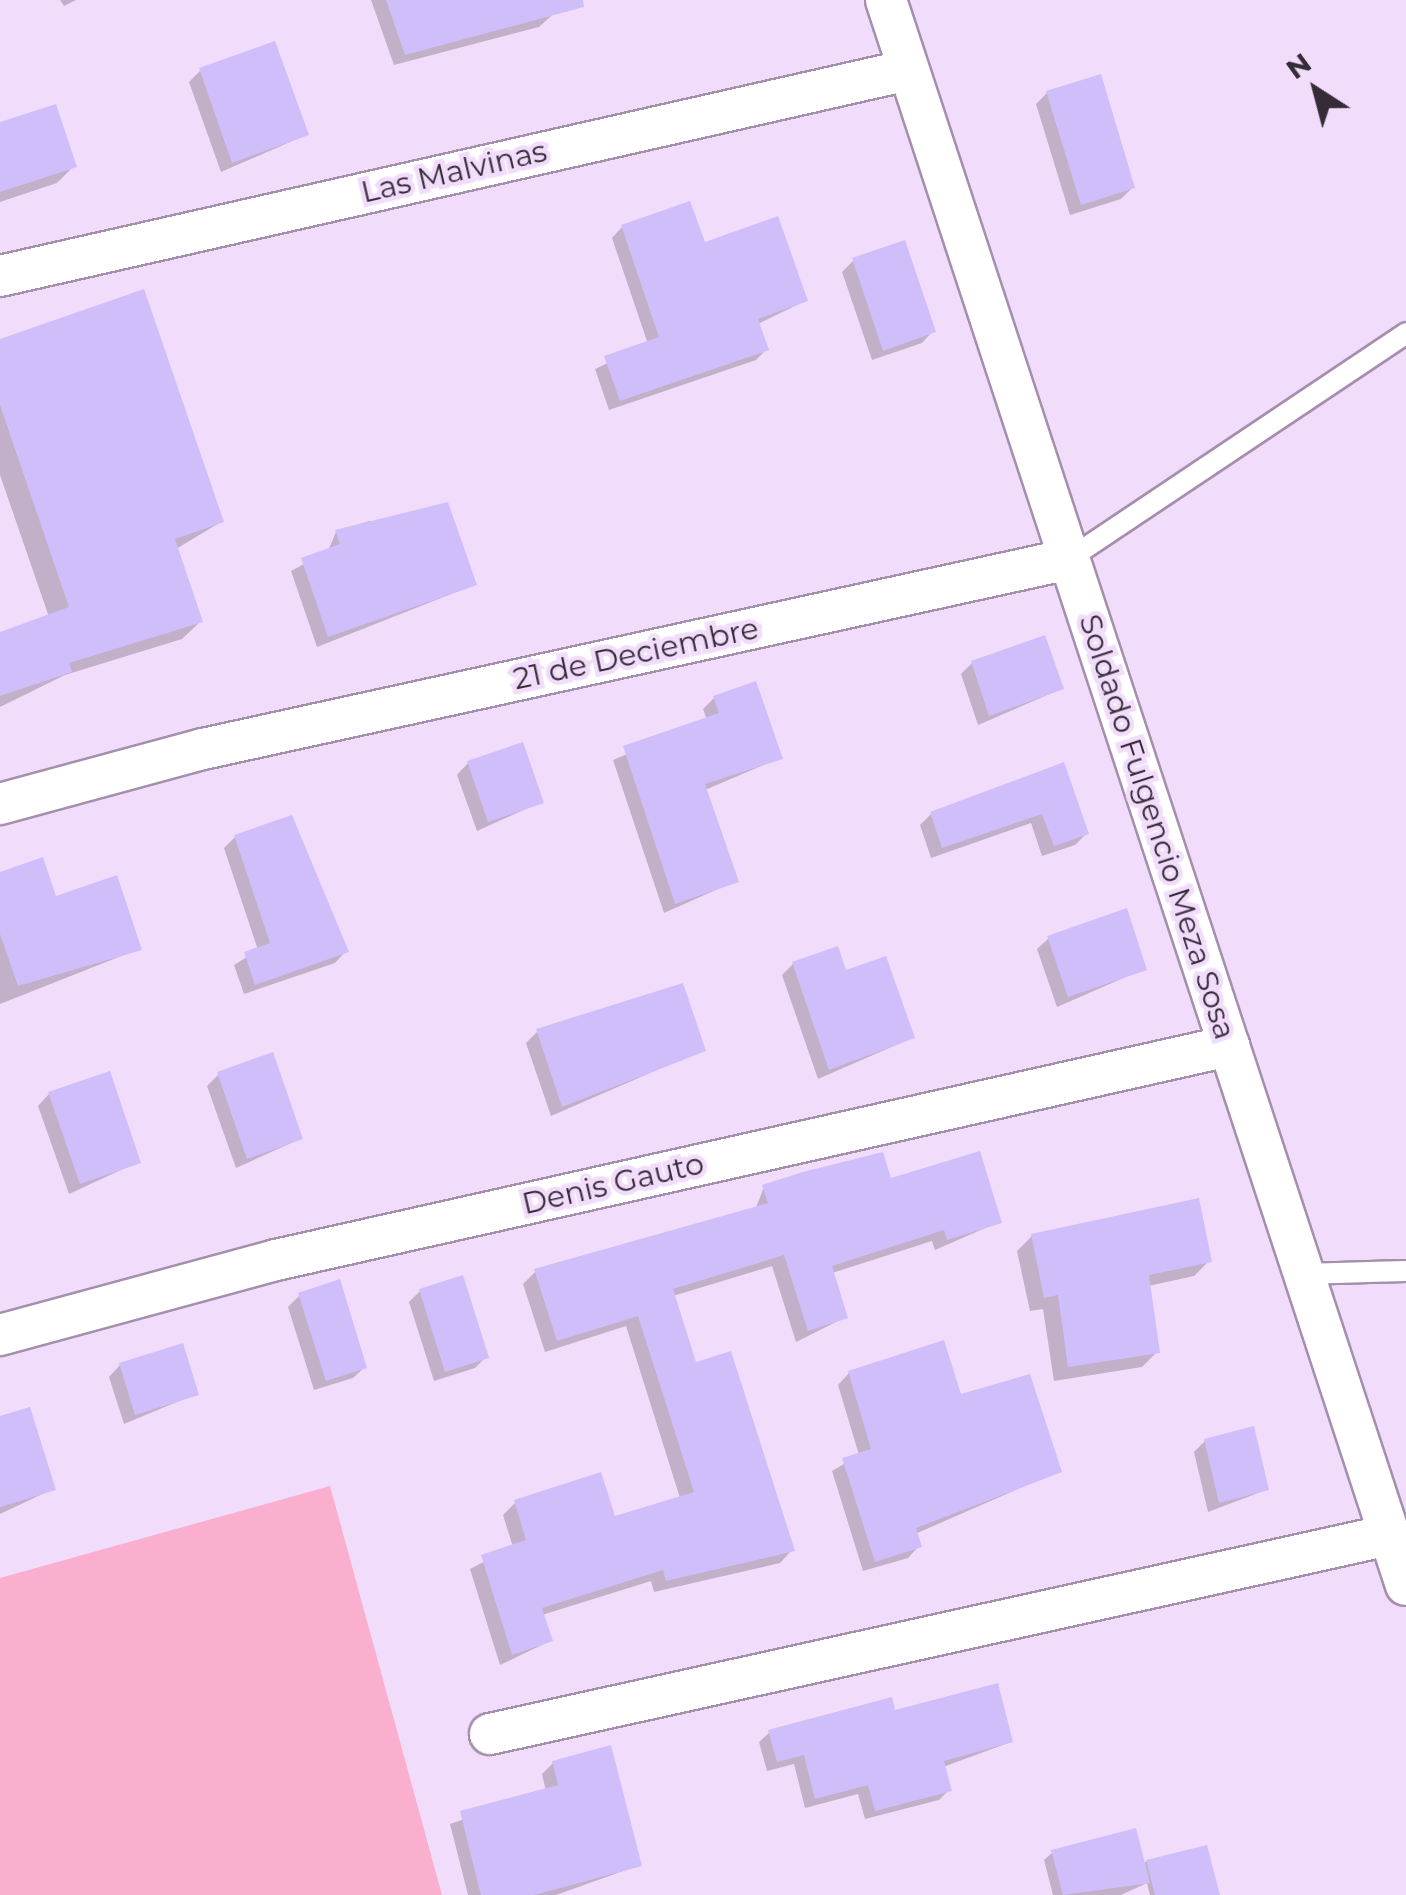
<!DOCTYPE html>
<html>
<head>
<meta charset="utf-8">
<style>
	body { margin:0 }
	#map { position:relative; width:1406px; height:1895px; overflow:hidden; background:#f2dcfb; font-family:Montserrat,sans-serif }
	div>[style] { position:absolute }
	.green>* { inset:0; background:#faafce }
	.shadow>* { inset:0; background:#0003 }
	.building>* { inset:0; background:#d0befa }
	.roads { filter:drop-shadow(2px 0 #a48fac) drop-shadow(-2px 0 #a48fac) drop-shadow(0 2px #a48fac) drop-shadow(0 -2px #a48fac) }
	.lane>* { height:20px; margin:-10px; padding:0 10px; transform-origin:10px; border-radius:10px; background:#fff }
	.street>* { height:40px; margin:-20px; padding:0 20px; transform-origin:20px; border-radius:20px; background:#fff }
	span { translate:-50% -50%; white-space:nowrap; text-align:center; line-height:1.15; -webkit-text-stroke:9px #f2dcfb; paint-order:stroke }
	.street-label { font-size:30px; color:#352c38 }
	.north { position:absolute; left:1266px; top:40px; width:100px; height:100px; -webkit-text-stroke:8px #f2dcfb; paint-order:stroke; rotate:324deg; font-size:28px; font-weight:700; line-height:40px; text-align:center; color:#352c38 }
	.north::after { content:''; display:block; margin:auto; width:35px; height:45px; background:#352c38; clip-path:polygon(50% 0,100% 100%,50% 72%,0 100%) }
</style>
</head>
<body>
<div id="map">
	<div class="green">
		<div style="clip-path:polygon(330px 1486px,442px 1895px,0 1895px,0 1578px)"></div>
	</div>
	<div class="shadow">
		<div style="clip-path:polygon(60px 0,76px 0,64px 6px)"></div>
		<div style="clip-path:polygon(371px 0,545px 0,551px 16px,539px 27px,394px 65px)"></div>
		<div style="clip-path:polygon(200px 71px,306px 135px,221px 172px,189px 82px)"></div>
		<div style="clip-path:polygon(1047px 93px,1133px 187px,1121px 199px,1070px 215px,1036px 104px)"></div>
		<div style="clip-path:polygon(0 125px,74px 166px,57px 183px,0 202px)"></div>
		<div style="clip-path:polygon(622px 227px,703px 245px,805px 301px,758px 324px,766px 350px,756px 360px,609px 410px,595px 369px,648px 344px,612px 238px)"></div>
		<div style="clip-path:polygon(853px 261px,933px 331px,922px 343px,872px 360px,842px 272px)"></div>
		<div style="clip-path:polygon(0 342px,221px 522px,176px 549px,201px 621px,182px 639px,65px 675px,0 707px,0 633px,49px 617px,0 475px)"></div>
		<div style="clip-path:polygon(369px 521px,474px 585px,317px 647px,291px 571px,328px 551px,336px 532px)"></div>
		<div style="clip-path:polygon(972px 663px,1061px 689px,978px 725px,961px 674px)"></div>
		<div style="clip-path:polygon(714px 698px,780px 758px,705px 790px,736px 881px,664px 913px,613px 760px,707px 720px,703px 709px)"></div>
		<div style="clip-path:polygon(468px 763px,541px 802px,477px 831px,457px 775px)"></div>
		<div style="clip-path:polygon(1063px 765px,1086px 834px,1075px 845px,1042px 856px,1031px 823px,931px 858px,920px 825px,931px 814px)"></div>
		<div style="clip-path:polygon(235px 837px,346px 951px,335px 963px,244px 994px,234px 965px,258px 950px,224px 848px)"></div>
		<div style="clip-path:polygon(0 874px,55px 899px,139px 949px,0 1004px)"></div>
		<div style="clip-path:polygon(1049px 938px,1144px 969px,1057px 1007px,1037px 949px)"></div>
		<div style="clip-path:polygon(793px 964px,912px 1038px,818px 1079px,782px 975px)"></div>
		<div style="clip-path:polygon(537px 1032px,703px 1050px,551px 1116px,526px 1043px)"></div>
		<div style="clip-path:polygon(219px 1074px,300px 1139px,236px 1168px,207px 1086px)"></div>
		<div style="clip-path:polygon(49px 1094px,138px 1162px,69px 1194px,38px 1106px)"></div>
		<div style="clip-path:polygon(890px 1181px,999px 1222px,935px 1250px,932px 1241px,832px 1273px,846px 1317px,796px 1342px,772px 1266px,673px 1296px,695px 1366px,792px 1550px,780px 1563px,654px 1592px,651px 1581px,542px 1615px,550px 1641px,500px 1665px,470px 1569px,513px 1547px,503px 1515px,515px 1503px,613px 1519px,680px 1498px,626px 1326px,545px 1352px,523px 1284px,536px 1271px,755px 1210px,764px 1187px)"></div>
		<div style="clip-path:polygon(1032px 1236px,1209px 1261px,1194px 1276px,1148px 1286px,1157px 1352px,1142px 1367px,1054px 1381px,1043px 1309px,1030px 1311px,1017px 1251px)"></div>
		<div style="clip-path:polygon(420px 1291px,486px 1357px,475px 1368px,434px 1381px,409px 1302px)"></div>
		<div style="clip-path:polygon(300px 1295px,365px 1367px,353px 1378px,314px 1390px,288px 1307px)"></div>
		<div style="clip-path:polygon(120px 1365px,196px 1394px,124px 1424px,109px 1377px)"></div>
		<div style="clip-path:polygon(849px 1373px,960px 1397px,1059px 1471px,915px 1534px,919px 1546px,908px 1558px,863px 1571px,832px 1471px,859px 1455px,838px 1385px)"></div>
		<div style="clip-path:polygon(0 1419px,53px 1489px,0 1514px)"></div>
		<div style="clip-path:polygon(1205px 1441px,1266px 1490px,1208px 1512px,1194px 1452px)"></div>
		<div style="clip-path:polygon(770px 1732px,1011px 1742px,943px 1767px,949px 1790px,939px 1800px,865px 1819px,858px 1794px,805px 1808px,794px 1764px,767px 1771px,759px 1742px)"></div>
		<div style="clip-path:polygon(553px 1763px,640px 1865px,556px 1895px,468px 1895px,450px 1824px,546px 1791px,542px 1774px)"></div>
		<div style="clip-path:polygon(1053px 1852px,1147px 1862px,1218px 1895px,1150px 1895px,1147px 1883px,1121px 1895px,1053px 1895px,1044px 1860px)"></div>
	</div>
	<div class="building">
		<div style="clip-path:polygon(386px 0,583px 0,584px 7px,405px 55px)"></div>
		<div style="clip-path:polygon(275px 41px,309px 135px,232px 163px,199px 68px)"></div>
		<div style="clip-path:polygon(1101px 74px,1135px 188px,1081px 205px,1046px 91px)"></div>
		<div style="clip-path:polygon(56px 104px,77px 167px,0 192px,0 122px)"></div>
		<div style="clip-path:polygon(690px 201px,705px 242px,778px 216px,808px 301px,758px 319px,769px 350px,620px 401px,604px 356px,659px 337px,621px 225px)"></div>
		<div style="clip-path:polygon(905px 240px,936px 332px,883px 351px,852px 258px)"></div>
		<div style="clip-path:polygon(144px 289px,224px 522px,175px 539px,203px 622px,69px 663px,72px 672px,0 696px,0 632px,69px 607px,0 405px,0 339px)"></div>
		<div style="clip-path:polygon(448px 502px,477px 585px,328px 637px,301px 558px,340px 544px,335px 530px)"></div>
		<div style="clip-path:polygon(1045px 635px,1064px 689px,989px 716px,971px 661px)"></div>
		<div style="clip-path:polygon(756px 681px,783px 759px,705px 784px,739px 882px,675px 904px,623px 746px,719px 713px,713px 696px)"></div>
		<div style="clip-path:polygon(523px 742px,544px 803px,488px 822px,467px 761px)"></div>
		<div style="clip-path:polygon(1064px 762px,1089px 834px,1054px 846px,1042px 814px,942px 848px,930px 812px)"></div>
		<div style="clip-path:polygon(292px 815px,349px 952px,255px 985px,244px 952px,270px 943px,234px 835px)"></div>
		<div style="clip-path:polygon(43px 857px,56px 896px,117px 875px,142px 950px,18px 986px,0 934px,0 872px)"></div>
		<div style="clip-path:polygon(1127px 908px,1147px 970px,1068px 997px,1047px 936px)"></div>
		<div style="clip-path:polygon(838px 946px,846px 970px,886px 956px,915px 1038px,829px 1070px,792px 962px)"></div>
		<div style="clip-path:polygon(683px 983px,706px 1051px,562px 1107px,536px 1029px)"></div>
		<div style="clip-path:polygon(273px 1052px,303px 1139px,247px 1159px,217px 1072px)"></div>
		<div style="clip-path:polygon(110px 1071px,141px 1163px,80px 1184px,48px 1092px)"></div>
		<div style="clip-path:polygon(980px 1151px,1002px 1223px,947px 1240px,944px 1230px,832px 1266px,848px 1318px,808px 1331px,784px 1255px,673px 1289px,696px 1362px,731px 1351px,795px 1551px,666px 1581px,663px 1570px,542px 1608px,553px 1641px,512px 1655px,481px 1555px,526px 1540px,514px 1500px,601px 1472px,615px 1516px,694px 1492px,638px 1316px,557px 1341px,534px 1269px,768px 1203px,762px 1185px,803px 1172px,883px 1152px,891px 1178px)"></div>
		<div style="clip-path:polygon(1199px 1198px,1212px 1262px,1149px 1275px,1160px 1353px,1068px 1367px,1058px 1295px,1044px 1298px,1031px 1234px)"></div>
		<div style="clip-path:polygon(463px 1275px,489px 1358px,445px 1372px,419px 1289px)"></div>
		<div style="clip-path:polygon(340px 1279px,367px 1368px,326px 1381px,298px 1293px)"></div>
		<div style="clip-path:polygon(944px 1340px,961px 1394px,1030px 1374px,1062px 1472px,916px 1528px,922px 1547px,875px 1562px,842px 1458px,871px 1449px,848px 1371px)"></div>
		<div style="clip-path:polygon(183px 1343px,199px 1395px,135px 1415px,119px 1363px)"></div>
		<div style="clip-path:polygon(30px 1407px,56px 1490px,0 1507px,0 1416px)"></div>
		<div style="clip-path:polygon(1254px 1426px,1269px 1490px,1219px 1503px,1204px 1439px)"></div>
		<div style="clip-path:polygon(998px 1683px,1013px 1742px,944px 1761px,952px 1791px,875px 1811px,868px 1785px,815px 1799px,804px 1755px,777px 1762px,768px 1730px,892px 1697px,895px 1710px)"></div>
		<div style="clip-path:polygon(611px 1745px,642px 1866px,534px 1895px,481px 1895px,460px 1811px,558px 1785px,552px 1761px)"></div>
		<div style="clip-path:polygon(1136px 1828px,1150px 1883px,1063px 1895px,1051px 1850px)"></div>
		<div style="clip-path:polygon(1207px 1845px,1220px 1895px,1155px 1895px,1146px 1860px)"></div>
	</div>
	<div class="roads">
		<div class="lane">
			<div style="left:1069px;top:559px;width:406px;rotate:-33.8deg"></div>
			<div style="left:1303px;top:1274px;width:103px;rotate:-1.7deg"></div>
		</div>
		<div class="street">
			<div style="left:886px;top:0;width:1668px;rotate:71.84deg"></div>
			<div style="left:0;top:276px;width:931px;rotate:-12.78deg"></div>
			<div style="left:0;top:804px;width:210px;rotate:-15.2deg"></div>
			<div style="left:203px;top:749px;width:887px;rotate:-12.37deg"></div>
			<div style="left:0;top:1335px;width:286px;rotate:-15.2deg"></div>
			<div style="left:276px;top:1260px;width:977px;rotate:-12.66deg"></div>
			<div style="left:490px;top:1734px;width:921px;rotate:-12.48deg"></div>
		</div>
	</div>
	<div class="street-label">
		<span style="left:454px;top:172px;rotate:-13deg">Las Malvinas</span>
		<span style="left:636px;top:654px;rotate:-12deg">21 de Deciembre</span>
		<span style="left:1157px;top:827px;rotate:72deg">Soldado Fulgencio Meza Sosa</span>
		<span style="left:613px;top:1184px;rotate:-13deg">Denis Gauto</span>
	</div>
	<div class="north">N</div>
</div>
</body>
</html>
